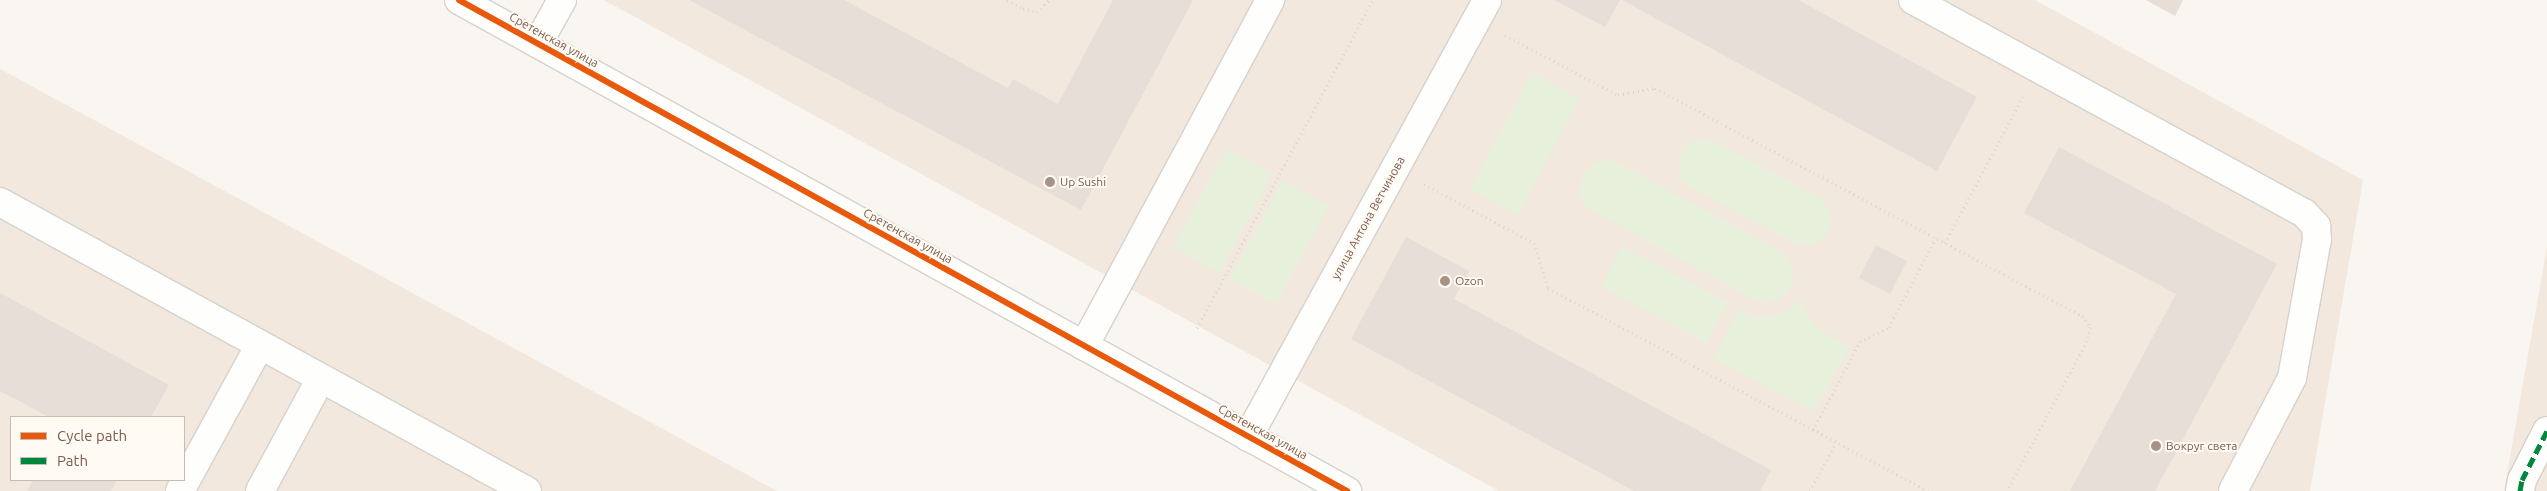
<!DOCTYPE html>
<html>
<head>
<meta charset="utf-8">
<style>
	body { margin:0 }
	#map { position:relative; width:2547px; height:491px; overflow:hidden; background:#f9f5f0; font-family:Ubuntu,sans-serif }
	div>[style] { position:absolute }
	.residential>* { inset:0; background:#f2e8de }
	.green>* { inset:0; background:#e7f0db }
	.building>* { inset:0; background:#e6ded7 }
	.path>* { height:3px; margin-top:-1.5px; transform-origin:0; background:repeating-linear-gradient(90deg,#dcd5d0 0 1px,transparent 0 5px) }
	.roads { filter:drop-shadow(1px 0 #d7d1cb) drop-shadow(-1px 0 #d7d1cb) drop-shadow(0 1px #d7d1cb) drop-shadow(0 -1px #d7d1cb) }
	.minor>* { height:28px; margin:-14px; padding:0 14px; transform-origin:14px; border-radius:14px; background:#fefefd }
	.quiet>* { height:5px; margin-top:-2.5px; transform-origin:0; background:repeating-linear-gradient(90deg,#00873e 0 10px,transparent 0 15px) }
	.cycleway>* { height:6px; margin:-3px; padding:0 3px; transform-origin:3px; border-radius:3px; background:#e8590c }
	.dots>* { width:14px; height:14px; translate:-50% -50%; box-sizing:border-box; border:2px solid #fffaf3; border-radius:50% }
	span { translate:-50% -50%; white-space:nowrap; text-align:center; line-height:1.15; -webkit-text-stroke:4px #fffaf3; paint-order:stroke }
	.street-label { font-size:12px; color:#7a5c4d }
	.poi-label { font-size:12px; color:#7a5c4d }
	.left { translate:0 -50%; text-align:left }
	.legend { position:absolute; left:10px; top:416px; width:175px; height:65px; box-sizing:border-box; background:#fffaf3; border:1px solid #cabbb1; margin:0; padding:6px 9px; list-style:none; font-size:15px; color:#7a5c4d }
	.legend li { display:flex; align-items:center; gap:10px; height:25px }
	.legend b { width:25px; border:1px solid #cabbb1 }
</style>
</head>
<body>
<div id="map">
	<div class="residential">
		<div style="clip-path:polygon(604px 0,2035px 0,2363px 180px,2310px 491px,1499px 491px)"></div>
		<div style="clip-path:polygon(evenodd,0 69px,777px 491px,0 491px,0 69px,11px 417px,184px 417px,184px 480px,11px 480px,11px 417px)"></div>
		<div style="clip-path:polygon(2547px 247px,2547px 491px,2504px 491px)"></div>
	</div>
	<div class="green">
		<div style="clip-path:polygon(1532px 73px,1580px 98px,1518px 215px,1470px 189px)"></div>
		<div style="clip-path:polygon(1700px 139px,1712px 140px,1822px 199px,1831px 215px,1831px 224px,1828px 233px,1820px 241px,1809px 246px,1798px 245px,1688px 186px,1681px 179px,1679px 161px,1682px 152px,1690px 144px)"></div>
		<div style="clip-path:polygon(1226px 149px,1273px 174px,1220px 273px,1173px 247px)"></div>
		<div style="clip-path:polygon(1610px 159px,1781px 251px,1789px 259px,1794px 271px,1793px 283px,1787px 293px,1778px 300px,1767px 302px,1757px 301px,1586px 207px,1580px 197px,1580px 184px,1585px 171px,1596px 163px)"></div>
		<div style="clip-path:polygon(1283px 180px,1329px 206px,1276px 304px,1229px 279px)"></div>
		<div style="clip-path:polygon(1622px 246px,1728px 303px,1706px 343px,1601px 286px)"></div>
		<div style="clip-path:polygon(1799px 299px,1814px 327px,1850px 347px,1814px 412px,1713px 358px,1739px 309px,1753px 317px,1771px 317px,1789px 309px)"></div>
	</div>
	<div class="building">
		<div style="clip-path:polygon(689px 0,844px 0,1008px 88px,1013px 79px,1058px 104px,1113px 0,1193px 0,1081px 210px)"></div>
		<div style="clip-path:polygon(1554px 0,1620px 0,1605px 27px)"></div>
		<div style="clip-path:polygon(1622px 0,1798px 0,1977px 97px,1937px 171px)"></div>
		<div style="clip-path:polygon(2146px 0,2183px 0,2175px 16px)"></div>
		<div style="clip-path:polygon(2059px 147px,2277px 264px,2155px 491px,2070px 491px,2176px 294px,2024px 213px)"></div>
		<div style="clip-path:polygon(1406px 237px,1469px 271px,1454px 299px,1771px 470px,1760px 491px,1634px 491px,1351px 339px)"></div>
		<div style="clip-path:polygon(1876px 245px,1907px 261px,1890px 294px,1859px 278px)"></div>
		<div style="clip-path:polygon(0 293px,169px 385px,151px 417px,49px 417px,0 391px)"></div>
		<div style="clip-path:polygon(33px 480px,117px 480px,111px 491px,27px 491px)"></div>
	</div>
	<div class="path">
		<div style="left:1007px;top:0;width:18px;rotate:27deg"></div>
		<div style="left:1023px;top:8px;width:15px;rotate:16deg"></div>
		<div style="left:1037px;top:12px;width:17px;rotate:-45deg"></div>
		<div style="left:1505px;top:35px;width:128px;rotate:28deg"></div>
		<div style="left:1618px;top:95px;width:38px;rotate:-11deg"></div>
		<div style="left:1655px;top:88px;width:484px;rotate:28.1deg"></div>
		<div style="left:2082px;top:316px;width:14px;rotate:54deg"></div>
		<div style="left:2090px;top:327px;width:14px;rotate:102deg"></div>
		<div style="left:2087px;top:341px;width:170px;rotate:118.1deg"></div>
		<div style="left:1424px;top:184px;width:125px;rotate:28.2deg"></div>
		<div style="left:1534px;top:243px;width:47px;rotate:72.7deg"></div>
		<div style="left:1548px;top:288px;width:431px;rotate:28.1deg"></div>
		<div style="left:1945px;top:243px;width:166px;rotate:-62deg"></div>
		<div style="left:1197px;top:328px;width:372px;rotate:-61.8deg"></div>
		<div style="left:1813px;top:430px;width:100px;rotate:-61.9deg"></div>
		<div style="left:1860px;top:342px;width:33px;rotate:-27deg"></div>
		<div style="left:1889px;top:327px;width:101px;rotate:-62.2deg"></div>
		<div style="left:1810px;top:491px;width:55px;rotate:-62deg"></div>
	</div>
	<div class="roads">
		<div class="minor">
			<div style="left:459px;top:0;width:1015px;rotate:28.94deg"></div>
			<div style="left:1913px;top:0;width:445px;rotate:28.6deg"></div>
			<div style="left:2304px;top:213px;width:18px;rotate:47deg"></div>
			<div style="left:2316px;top:226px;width:13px;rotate:86deg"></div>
			<div style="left:2317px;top:239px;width:141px;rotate:100.2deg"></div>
			<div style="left:2292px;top:378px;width:127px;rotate:117.6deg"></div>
			<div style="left:538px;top:43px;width:49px;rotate:-60.8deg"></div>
			<div style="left:0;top:202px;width:601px;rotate:28.74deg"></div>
			<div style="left:1084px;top:346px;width:393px;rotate:-61.7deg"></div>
			<div style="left:1248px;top:437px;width:498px;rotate:-61.3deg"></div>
			<div style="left:180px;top:491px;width:166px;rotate:-61.3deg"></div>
			<div style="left:260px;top:491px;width:128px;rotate:-61.6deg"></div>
			<div style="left:2520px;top:491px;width:11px;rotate:-80deg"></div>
			<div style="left:2522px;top:480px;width:55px;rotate:-63deg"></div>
		</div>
	</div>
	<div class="quiet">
		<div style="left:2520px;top:491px;width:11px;rotate:-80deg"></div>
		<div style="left:2522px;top:480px;width:55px;rotate:-63deg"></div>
	</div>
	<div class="cycleway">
		<div style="left:459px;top:0;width:1015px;rotate:28.94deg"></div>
	</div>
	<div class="dots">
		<div style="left:1050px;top:182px;background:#a69286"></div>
		<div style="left:1445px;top:281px;background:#a69286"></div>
		<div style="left:2156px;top:446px;background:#a69286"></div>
	</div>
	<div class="street-label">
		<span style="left:554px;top:40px;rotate:29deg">Сретенская улица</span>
		<span style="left:1368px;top:218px;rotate:-61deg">улица Антона Ветчинова</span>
		<span style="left:908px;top:236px;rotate:29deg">Сретенская улица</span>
		<span style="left:1263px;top:432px;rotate:29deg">Сретенская улица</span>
	</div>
	<div class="poi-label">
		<span class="left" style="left:1060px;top:182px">Up Sushi</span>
		<span class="left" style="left:1455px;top:281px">Ozon</span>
		<span class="left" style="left:2166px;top:446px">Вокруг света</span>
	</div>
	<ul class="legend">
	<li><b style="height:6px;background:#e8590c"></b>Cycle path</li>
	<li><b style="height:6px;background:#00873e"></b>Path</li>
	</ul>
</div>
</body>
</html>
